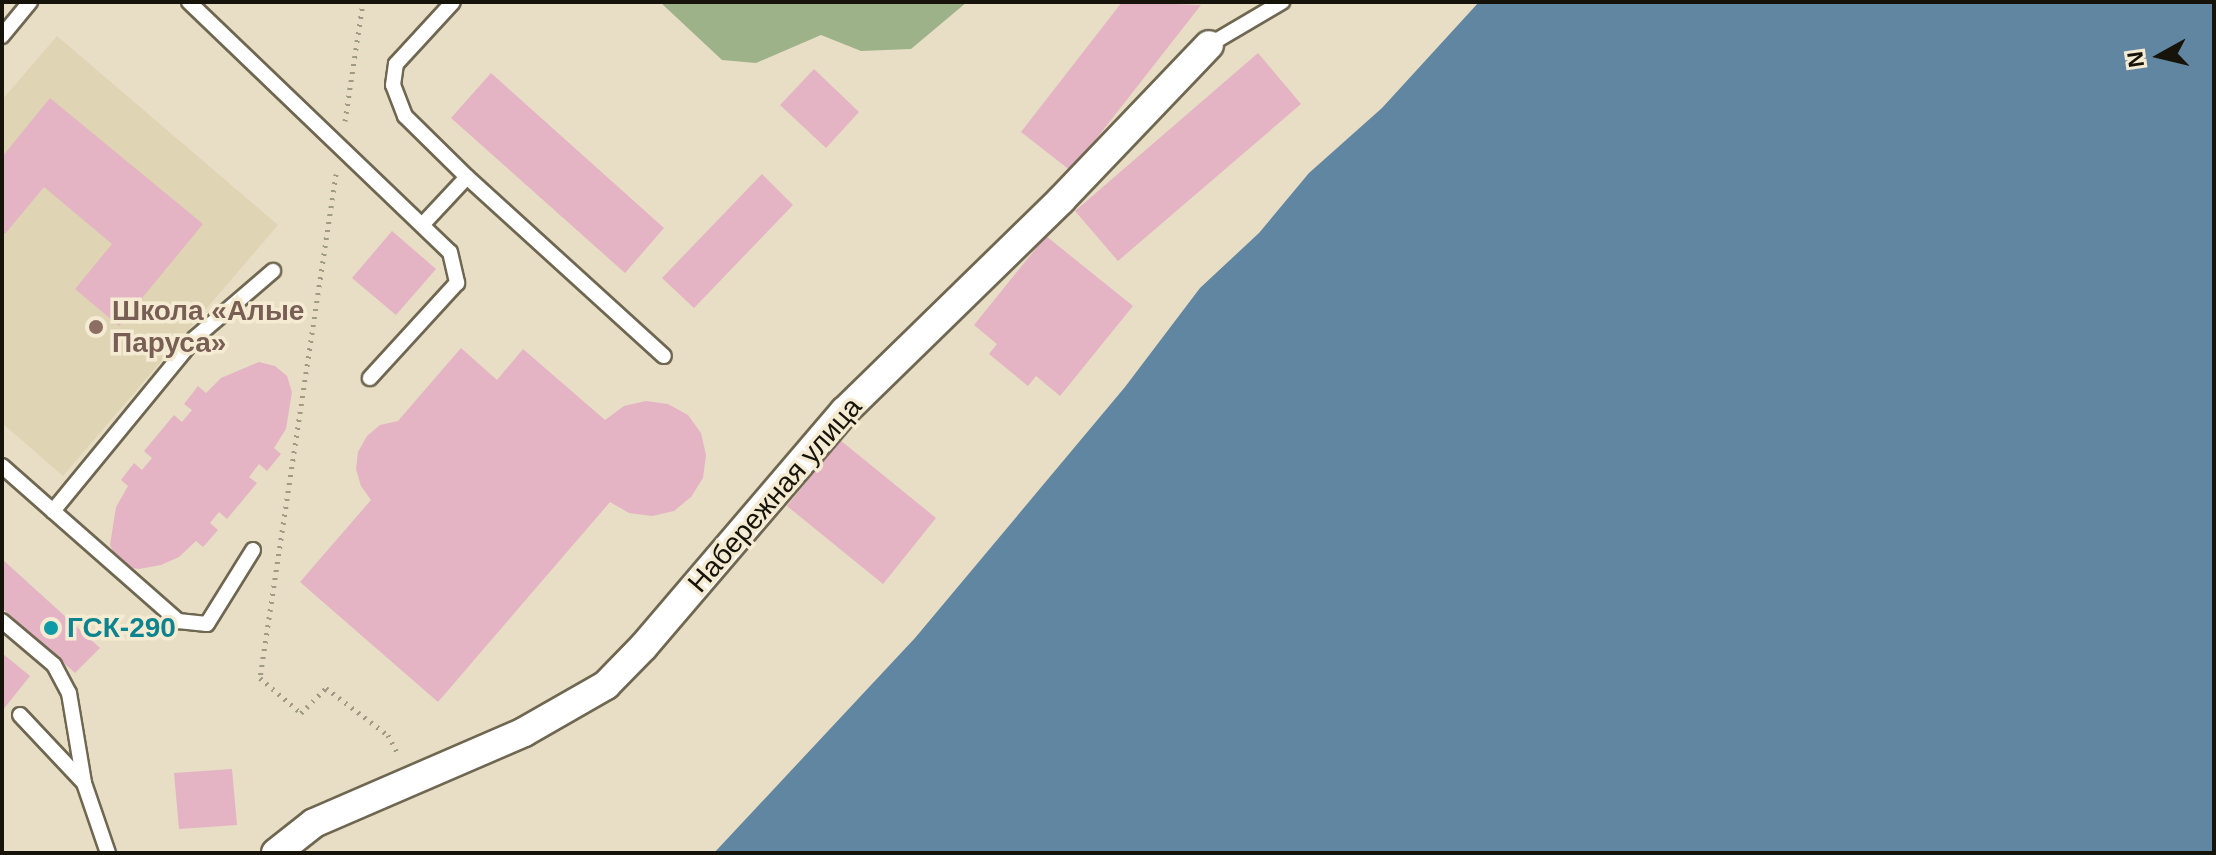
<!DOCTYPE html>
<html>
<head>
<meta charset="utf-8">
<style>
	body { margin:0 }
	#map { position:relative; width:2216px; height:855px; overflow:hidden; background:#e7dec5; font-family:Helvetica,sans-serif }
	div>[style] { position:absolute }
	.built>* { inset:0; background:#dfd4b4 }
	.forest>* { inset:0; background:#9eb28a }
	.water>* { inset:0; background:#6086a1 }
	.building>* { inset:0; background:#e4b4c4 }
	.path>* { height:5px; margin-top:-2.5px; transform-origin:0; background:repeating-linear-gradient(90deg,#9f9985 0 2px,transparent 0 8px) }
	.roads { filter:drop-shadow(2px 0 #6f6751) drop-shadow(-2px 0 #6f6751) drop-shadow(0 2px #6f6751) drop-shadow(0 -2px #6f6751) }
	.service>* { height:14px; margin:-7px; padding:0 7px; transform-origin:7px; border-radius:7px; background:#fff }
	.minor>* { height:28px; margin:-14px; padding:0 14px; transform-origin:14px; border-radius:14px; background:#fff }
	.dots>* { width:22px; height:22px; translate:-50% -50%; box-sizing:border-box; border:4px solid #f4ebd2; border-radius:50% }
	span { translate:-50% -50%; white-space:nowrap; text-align:center; line-height:1.15; -webkit-text-stroke:7px #f4ebd2; paint-order:stroke }
	.education-label { font-size:28px; color:#785e54; font-weight:700 }
	.left { translate:0 -50%; text-align:left }
	.street-label { font-size:28px; color:#16130a }
	.culture-label { font-size:28px; color:#0d838f; font-weight:700 }
	.frame { position:absolute; inset:0; border:4px solid #16130a; pointer-events:none }
	.north { position:absolute; left:2120px; top:16px; width:80px; height:80px; -webkit-text-stroke:6px #f4ebd2; paint-order:stroke; rotate:262deg; font-size:22px; font-weight:700; line-height:32px; text-align:center; color:#16130a }
	.north::after { content:''; display:block; margin:auto; width:28px; height:36px; background:#16130a; clip-path:polygon(50% 0,100% 100%,50% 72%,0 100%) }
</style>
</head>
<body>
<div id="map">
	<div class="built">
		<div style="clip-path:polygon(57px 36px,278px 225px,63px 476px,2px 423px,2px 100px)"></div>
	</div>
	<div class="forest">
		<div style="clip-path:polygon(660px 2px,967px 2px,911px 49px,861px 51px,821px 35px,756px 63px,722px 60px)"></div>
	</div>
	<div class="water">
		<div style="clip-path:polygon(1479px 2px,2214px 2px,2214px 853px,714px 853px,915px 638px,1125px 387px,1200px 288px,1259px 233px,1309px 173px,1382px 108px)"></div>
	</div>
	<div class="building">
		<div style="clip-path:polygon(1122px 2px,1201px 5px,1071px 171px,1021px 132px)"></div>
		<div style="clip-path:polygon(1258px 53px,1301px 104px,1118px 261px,1075px 211px)"></div>
		<div style="clip-path:polygon(814px 69px,859px 112px,826px 148px,780px 105px)"></div>
		<div style="clip-path:polygon(491px 73px,664px 228px,625px 273px,451px 118px)"></div>
		<div style="clip-path:polygon(50px 98px,203px 224px,119px 326px,75px 289px,112px 244px,44px 187px,5px 234px,2px 231px,2px 157px)"></div>
		<div style="clip-path:polygon(762px 174px,793px 205px,694px 308px,662px 278px)"></div>
		<div style="clip-path:polygon(392px 231px,436px 269px,396px 315px,352px 278px)"></div>
		<div style="clip-path:polygon(1046px 236px,1133px 306px,1060px 396px,1036px 376px,1028px 386px,989px 354px,997px 344px,974px 325px)"></div>
		<div style="clip-path:polygon(461px 348px,497px 380px,523px 349px,605px 420px,624px 406px,646px 401px,668px 404px,688px 415px,701px 433px,706px 455px,703px 478px,691px 497px,674px 511px,652px 516px,629px 513px,610px 502px,438px 702px,300px 582px,371px 500px,361px 486px,356px 469px,358px 452px,367px 436px,380px 425px,398px 421px)"></div>
		<div style="clip-path:polygon(259px 362px,275px 366px,287px 376px,292px 392px,286px 429px,274px 448px,281px 454px,267px 471px,259px 464px,249px 477px,257px 483px,227px 519px,219px 512px,210px 523px,218px 530px,203px 547px,196px 541px,179px 557px,161px 565px,139px 569px,126px 567px,117px 559px,110px 545px,116px 507px,128px 486px,121px 480px,134px 463px,142px 470px,152px 458px,144px 451px,174px 415px,182px 422px,192px 410px,184px 404px,198px 386px,206px 393px,221px 378px)"></div>
		<div style="clip-path:polygon(840px 440px,936px 518px,883px 584px,787px 506px)"></div>
		<div style="clip-path:polygon(2px 559px,100px 648px,75px 673px,2px 608px)"></div>
		<div style="clip-path:polygon(2px 653px,30px 676px,2px 711px)"></div>
		<div style="clip-path:polygon(232px 769px,237px 825px,179px 829px,174px 773px)"></div>
	</div>
	<div class="path">
		<div style="left:345px;top:121px;width:120px;rotate:-81.4deg"></div>
		<div style="left:336px;top:174px;width:510px;rotate:98.58deg"></div>
		<div style="left:260px;top:678px;width:54px;rotate:40.5deg"></div>
		<div style="left:301px;top:713px;width:35px;rotate:-45deg"></div>
		<div style="left:326px;top:688px;width:78px;rotate:37.2deg"></div>
		<div style="left:388px;top:735px;width:21px;rotate:62deg"></div>
	</div>
	<div class="roads">
		<div class="service">
			<div style="left:189px;top:2px;width:361px;rotate:43.8deg"></div>
			<div style="left:450px;top:252px;width:32px;rotate:77deg"></div>
			<div style="left:457px;top:283px;width:129px;rotate:132.5deg"></div>
			<div style="left:2px;top:36px;width:44px;rotate:-50.5deg"></div>
			<div style="left:1209px;top:45px;width:85px;rotate:-30.5deg"></div>
			<div style="left:467px;top:177px;width:266px;rotate:42.3deg"></div>
			<div style="left:423px;top:224px;width:64px;rotate:-46.9deg"></div>
			<div style="left:467px;top:177px;width:87px;rotate:-135.5deg"></div>
			<div style="left:405px;top:116px;width:33px;rotate:-111deg"></div>
			<div style="left:393px;top:85px;width:21px;rotate:-82deg"></div>
			<div style="left:396px;top:64px;width:84px;rotate:-47.4deg"></div>
			<div style="left:2px;top:466px;width:68px;rotate:41.4deg"></div>
			<div style="left:53px;top:511px;width:224px;rotate:-50.6deg"></div>
			<div style="left:195px;top:338px;width:103px;rotate:-40.7deg"></div>
			<div style="left:53px;top:511px;width:167px;rotate:41.3deg"></div>
			<div style="left:178px;top:621px;width:29px;rotate:6deg"></div>
			<div style="left:207px;top:624px;width:87px;rotate:-58.1deg"></div>
			<div style="left:2px;top:621px;width:68px;rotate:40.2deg"></div>
			<div style="left:54px;top:665px;width:32px;rotate:62deg"></div>
			<div style="left:69px;top:693px;width:91px;rotate:80.5deg"></div>
			<div style="left:20px;top:715px;width:93px;rotate:46.7deg"></div>
			<div style="left:84px;top:783px;width:74px;rotate:71.1deg"></div>
		</div>
		<div class="minor">
			<div style="left:276px;top:853px;width:48px;rotate:-38.3deg"></div>
			<div style="left:314px;top:823px;width:229px;rotate:-23.4deg"></div>
			<div style="left:524px;top:732px;width:95px;rotate:-29.8deg"></div>
			<div style="left:606px;top:685px;width:54px;rotate:-45.7deg"></div>
			<div style="left:644px;top:646px;width:309px;rotate:-49.5deg"></div>
			<div style="left:845px;top:411px;width:302px;rotate:-44.3deg"></div>
			<div style="left:1061px;top:200px;width:214px;rotate:-46.3deg"></div>
		</div>
	</div>
	<div class="dots">
		<div style="left:96px;top:327px;background:#8d6e63"></div>
		<div style="left:51px;top:628px;background:#0f9aa8"></div>
	</div>
	<div class="education-label">
		<span class="left" style="left:112px;top:327px">Школа «Алые<br>Паруса»</span>
	</div>
	<div class="street-label">
		<span style="left:775px;top:495px;rotate:-49deg">Набережная улица</span>
	</div>
	<div class="culture-label">
		<span class="left" style="left:67px;top:628px">ГСК-290</span>
	</div>
	<div class="frame"></div>
	<div class="north">N</div>
</div>
</body>
</html>
